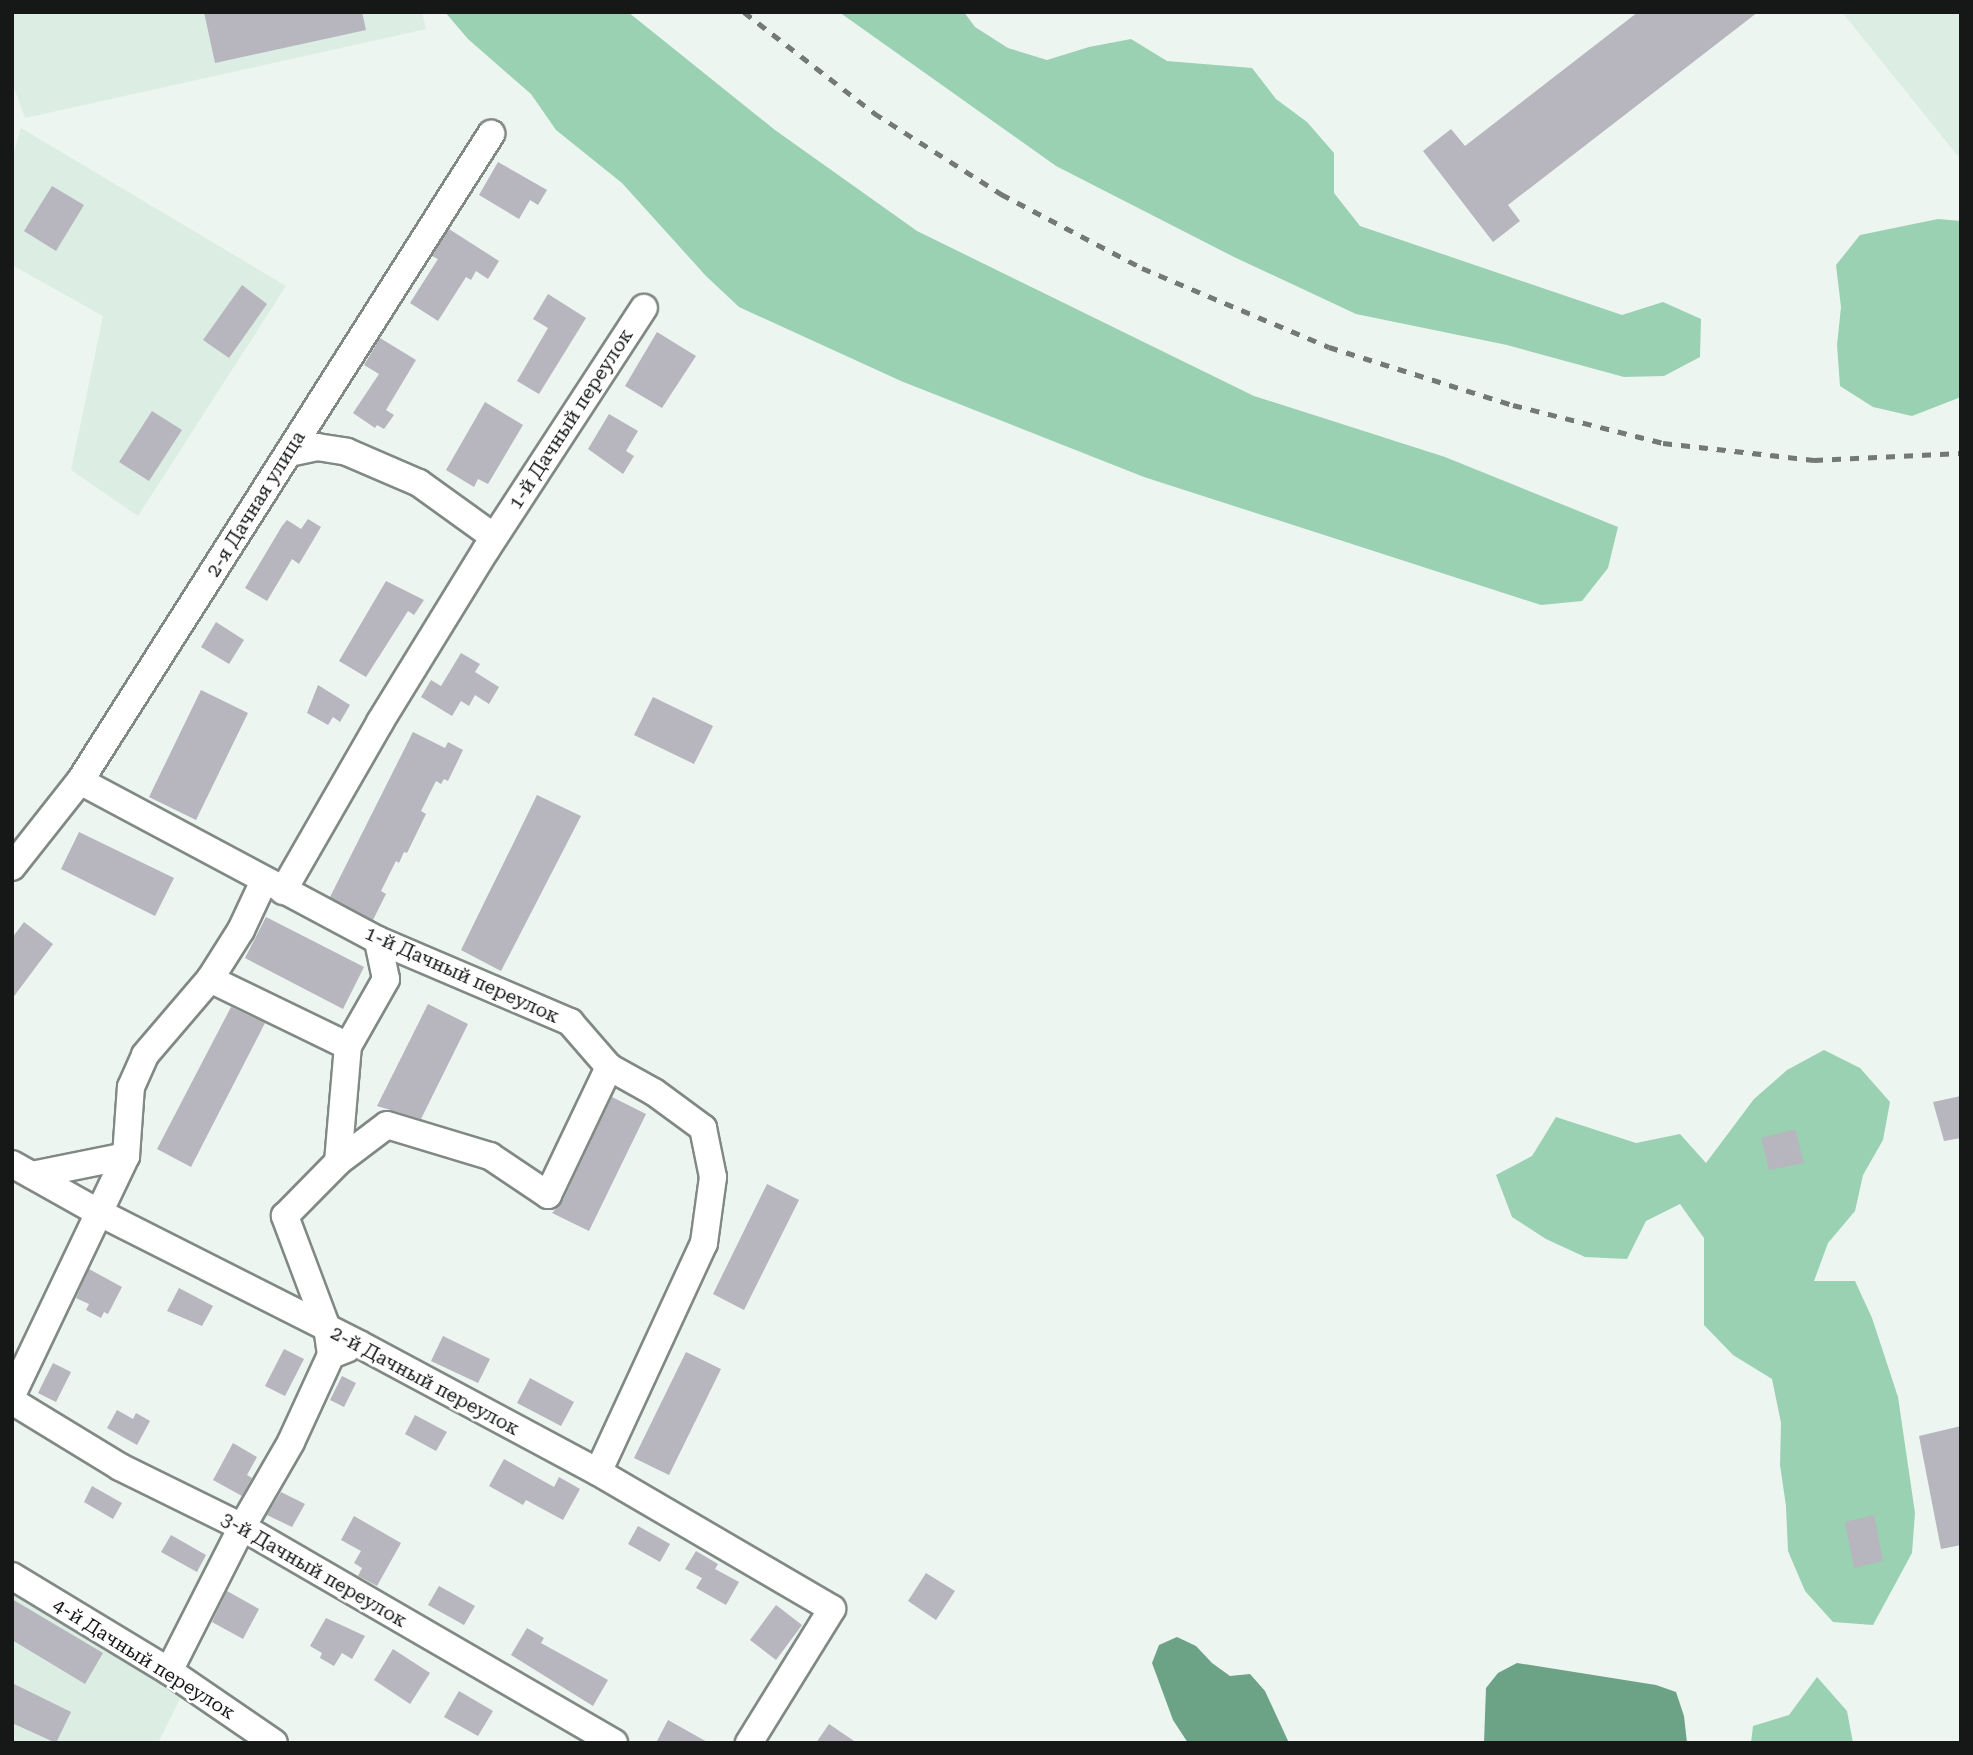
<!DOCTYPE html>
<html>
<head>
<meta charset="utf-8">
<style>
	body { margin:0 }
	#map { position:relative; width:1973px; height:1755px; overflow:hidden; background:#ecf5f0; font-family:"Roboto Serif",serif }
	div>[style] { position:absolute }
	.built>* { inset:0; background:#dcede3 }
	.forest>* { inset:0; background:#9ad1b2 }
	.water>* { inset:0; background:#6ca285 }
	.building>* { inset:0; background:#b7b5bd }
	.roads { filter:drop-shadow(2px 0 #818984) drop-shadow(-2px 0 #818984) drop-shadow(0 2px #818984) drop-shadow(0 -2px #818984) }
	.minor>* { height:26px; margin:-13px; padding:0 13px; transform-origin:13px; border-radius:13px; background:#fff }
	.rail>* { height:5px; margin-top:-2.5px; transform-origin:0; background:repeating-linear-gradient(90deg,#737976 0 9px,transparent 0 18px) }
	span { translate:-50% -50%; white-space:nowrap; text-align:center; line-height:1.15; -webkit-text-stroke:5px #fff; paint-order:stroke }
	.street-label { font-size:19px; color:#151817 }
	.frame { position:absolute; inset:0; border:14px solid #151817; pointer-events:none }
</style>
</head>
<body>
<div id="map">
	<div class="built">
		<div style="clip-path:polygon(12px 12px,422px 12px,426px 29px,25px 118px,12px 82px)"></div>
		<div style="clip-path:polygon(1842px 12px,1961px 12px,1961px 160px)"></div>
		<div style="clip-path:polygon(21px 128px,286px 286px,138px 516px,71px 470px,103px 316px,12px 265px,12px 158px)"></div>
		<div style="clip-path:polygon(12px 1594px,182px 1695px,158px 1743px,12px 1743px)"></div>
	</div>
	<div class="forest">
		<div style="clip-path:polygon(445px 12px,628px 12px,775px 130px,917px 231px,1254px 396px,1445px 457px,1618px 527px,1608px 568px,1582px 601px,1541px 605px,1144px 477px,901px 381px,739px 307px,706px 276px,622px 183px,556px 130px,531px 94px,468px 39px)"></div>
		<div style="clip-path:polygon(839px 12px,964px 12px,975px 27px,1008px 48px,1047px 60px,1089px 47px,1131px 39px,1167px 61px,1252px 68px,1276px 99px,1307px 122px,1334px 153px,1334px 193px,1360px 226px,1622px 315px,1663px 302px,1701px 319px,1700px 357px,1664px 376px,1624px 377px,1507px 345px,1356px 314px,1234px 257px,1056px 166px)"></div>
		<div style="clip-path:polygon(1938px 219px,1961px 221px,1961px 397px,1912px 416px,1873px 407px,1840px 386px,1837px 345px,1841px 307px,1836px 265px,1860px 235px)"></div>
		<div style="clip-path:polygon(1824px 1050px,1860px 1068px,1890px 1102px,1883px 1140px,1863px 1175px,1855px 1211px,1828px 1243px,1814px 1281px,1855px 1281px,1872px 1318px,1898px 1397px,1915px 1513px,1912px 1553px,1873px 1625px,1833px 1622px,1805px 1591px,1788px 1551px,1786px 1506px,1780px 1465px,1781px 1423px,1772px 1379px,1733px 1355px,1704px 1325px,1704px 1238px,1680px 1204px,1646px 1221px,1627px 1259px,1585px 1257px,1546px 1239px,1512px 1217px,1496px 1175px,1532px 1156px,1556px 1117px,1636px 1143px,1680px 1134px,1706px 1163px,1754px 1099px,1787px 1070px)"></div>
		<div style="clip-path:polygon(1817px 1677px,1847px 1711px,1853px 1743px,1751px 1743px,1753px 1726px,1789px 1715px)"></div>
	</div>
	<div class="water">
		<div style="clip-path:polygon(1177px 1637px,1196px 1646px,1212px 1663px,1230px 1676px,1250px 1674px,1265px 1691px,1289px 1743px,1188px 1743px,1173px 1720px,1152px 1663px,1159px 1645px)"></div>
		<div style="clip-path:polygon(1517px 1663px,1656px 1685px,1676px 1692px,1684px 1716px,1687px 1743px,1484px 1743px,1486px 1688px,1498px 1673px)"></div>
	</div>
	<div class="building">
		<div style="clip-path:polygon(204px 12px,362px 12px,366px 30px,215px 63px)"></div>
		<div style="clip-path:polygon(1638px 12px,1758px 12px,1508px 205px,1520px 221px,1493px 242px,1423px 151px,1451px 129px,1465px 146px)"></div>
		<div style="clip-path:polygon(498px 162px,547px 190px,538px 205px,530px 200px,519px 219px,479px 195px)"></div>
		<div style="clip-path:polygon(52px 186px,84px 205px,56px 251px,24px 231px)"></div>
		<div style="clip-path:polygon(449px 229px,499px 261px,488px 279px,476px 271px,471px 280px,466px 277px,438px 321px,410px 303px,438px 259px,432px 256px)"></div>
		<div style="clip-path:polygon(242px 285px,267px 304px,229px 358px,203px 340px)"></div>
		<div style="clip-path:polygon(548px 294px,586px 318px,539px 394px,517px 381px,548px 328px,533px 319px)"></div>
		<div style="clip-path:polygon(657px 332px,696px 356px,662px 408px,625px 386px)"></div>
		<div style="clip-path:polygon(380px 338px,416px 360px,386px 410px,394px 415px,384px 429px,377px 425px,375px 428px,353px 413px,379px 374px,364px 365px)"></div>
		<div style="clip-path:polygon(485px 402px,523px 425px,488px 484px,478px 479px,474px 487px,446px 470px)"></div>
		<div style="clip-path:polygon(152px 411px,182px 430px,149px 481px,119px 462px)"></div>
		<div style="clip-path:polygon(609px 414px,638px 431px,626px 451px,634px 456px,623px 474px,588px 449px)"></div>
		<div style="clip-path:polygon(308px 519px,321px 527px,299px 564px,292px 559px,267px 601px,245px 588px,282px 526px,287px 520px,301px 529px)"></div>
		<div style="clip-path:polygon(386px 581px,424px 600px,414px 615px,408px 611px,366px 677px,339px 661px)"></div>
		<div style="clip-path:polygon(216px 622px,244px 640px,229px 664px,201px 647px)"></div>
		<div style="clip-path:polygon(461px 653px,480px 664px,475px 672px,499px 687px,489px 704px,475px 695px,469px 706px,461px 701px,452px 716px,421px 697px,431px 680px,441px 686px)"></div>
		<div style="clip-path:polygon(318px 685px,350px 705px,340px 722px,333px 717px,328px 725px,307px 713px)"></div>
		<div style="clip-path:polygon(201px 690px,248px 713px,196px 820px,149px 797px)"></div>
		<div style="clip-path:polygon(653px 697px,713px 726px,694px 764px,634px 735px)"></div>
		<div style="clip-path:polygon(413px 732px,445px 748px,448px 742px,463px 750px,448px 781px,444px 779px,441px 784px,436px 781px,421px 811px,426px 814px,407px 853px,404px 852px,399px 863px,396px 861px,381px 891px,386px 894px,373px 920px,330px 897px)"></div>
		<div style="clip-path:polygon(537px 795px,581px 816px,501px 971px,461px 950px)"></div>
		<div style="clip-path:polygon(79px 832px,174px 878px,155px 916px,61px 869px)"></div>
		<div style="clip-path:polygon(266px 917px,364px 967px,343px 1009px,245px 958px)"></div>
		<div style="clip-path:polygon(24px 922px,53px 944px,12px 999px,12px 938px)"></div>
		<div style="clip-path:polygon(428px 1004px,468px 1024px,421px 1119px,377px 1106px)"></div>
		<div style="clip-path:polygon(231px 1007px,265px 1023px,191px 1167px,157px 1149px)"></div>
		<div style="clip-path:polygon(1961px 1096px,1961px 1138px,1944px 1141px,1933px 1102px)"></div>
		<div style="clip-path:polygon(612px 1097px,646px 1114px,589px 1231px,552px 1213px,562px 1202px)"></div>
		<div style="clip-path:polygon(1795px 1129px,1804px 1163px,1769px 1170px,1761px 1138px)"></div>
		<div style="clip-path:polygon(767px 1184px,799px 1200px,744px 1310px,713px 1294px)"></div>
		<div style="clip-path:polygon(89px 1269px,122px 1287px,108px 1314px,104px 1312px,101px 1318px,86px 1310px,89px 1304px,76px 1298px)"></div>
		<div style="clip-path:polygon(179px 1288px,213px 1306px,202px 1326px,167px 1311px)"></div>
		<div style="clip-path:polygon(443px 1336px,490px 1359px,478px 1383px,431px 1361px)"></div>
		<div style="clip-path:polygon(284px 1349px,304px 1359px,285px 1396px,265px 1386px)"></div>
		<div style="clip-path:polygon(686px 1352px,721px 1369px,669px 1475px,634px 1458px)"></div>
		<div style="clip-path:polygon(53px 1363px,71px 1372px,56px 1402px,38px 1393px)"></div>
		<div style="clip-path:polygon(342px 1376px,356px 1383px,344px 1407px,330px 1400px)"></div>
		<div style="clip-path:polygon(530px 1378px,574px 1402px,561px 1426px,517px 1403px)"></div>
		<div style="clip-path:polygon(117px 1410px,133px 1419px,136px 1413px,150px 1421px,137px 1445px,107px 1428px)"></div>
		<div style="clip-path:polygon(415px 1415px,447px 1432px,436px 1451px,405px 1434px)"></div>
		<div style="clip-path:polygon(1961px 1426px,1961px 1545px,1941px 1549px,1919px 1436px)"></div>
		<div style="clip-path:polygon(233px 1443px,257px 1457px,247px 1475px,252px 1478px,242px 1496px,213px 1480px)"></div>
		<div style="clip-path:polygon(504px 1459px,554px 1487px,559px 1477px,580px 1489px,563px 1520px,526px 1500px,523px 1505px,489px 1486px)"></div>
		<div style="clip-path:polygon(92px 1486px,122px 1503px,113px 1519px,84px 1502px)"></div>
		<div style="clip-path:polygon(281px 1492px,305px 1504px,292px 1527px,267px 1515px)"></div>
		<div style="clip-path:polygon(1874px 1515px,1883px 1561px,1854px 1568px,1845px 1522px)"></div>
		<div style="clip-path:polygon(354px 1516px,401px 1543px,377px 1586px,358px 1576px,362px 1568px,354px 1563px,361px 1551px,341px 1540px)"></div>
		<div style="clip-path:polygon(638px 1526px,670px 1544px,660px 1562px,628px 1544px)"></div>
		<div style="clip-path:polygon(171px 1535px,206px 1555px,197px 1572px,161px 1552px)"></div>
		<div style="clip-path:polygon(696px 1551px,718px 1564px,715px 1569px,739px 1582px,726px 1605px,696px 1588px,702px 1578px,685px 1569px)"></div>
		<div style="clip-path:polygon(926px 1573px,955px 1591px,936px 1620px,908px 1601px)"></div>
		<div style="clip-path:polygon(439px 1586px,475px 1606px,464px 1625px,428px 1605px)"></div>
		<div style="clip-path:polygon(227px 1591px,259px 1609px,243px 1639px,212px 1622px)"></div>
		<div style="clip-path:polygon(12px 1599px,103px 1653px,85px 1684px,12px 1640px)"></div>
		<div style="clip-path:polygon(776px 1605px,802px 1625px,776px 1660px,750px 1640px)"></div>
		<div style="clip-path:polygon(326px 1618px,365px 1636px,352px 1659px,342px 1653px,334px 1666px,320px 1658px,322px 1653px,310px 1646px)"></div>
		<div style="clip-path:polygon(527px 1628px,544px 1638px,541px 1643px,608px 1680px,593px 1706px,511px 1655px)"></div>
		<div style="clip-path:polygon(393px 1649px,430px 1673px,410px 1704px,374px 1680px)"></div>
		<div style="clip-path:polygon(12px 1683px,71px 1712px,56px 1743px,12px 1723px)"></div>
		<div style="clip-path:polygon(459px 1691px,493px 1711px,478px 1736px,444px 1717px)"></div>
		<div style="clip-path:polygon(668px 1720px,709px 1743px,656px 1743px)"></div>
		<div style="clip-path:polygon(829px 1724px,857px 1743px,816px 1743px)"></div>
	</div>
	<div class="roads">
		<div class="minor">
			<div style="left:289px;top:453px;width:29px;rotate:-12deg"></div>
			<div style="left:317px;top:447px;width:30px;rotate:9deg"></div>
			<div style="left:347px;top:452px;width:78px;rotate:23.3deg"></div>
			<div style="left:419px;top:483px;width:92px;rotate:35.8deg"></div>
			<div style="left:80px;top:781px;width:338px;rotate:28.1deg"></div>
			<div style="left:378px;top:940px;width:209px;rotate:23.1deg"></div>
			<div style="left:570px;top:1022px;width:60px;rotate:49.1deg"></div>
			<div style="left:609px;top:1067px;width:51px;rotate:29.1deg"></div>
			<div style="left:654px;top:1092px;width:61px;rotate:36.3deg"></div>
			<div style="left:703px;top:1128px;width:50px;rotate:78.5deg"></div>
			<div style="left:713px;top:1177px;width:67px;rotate:97.8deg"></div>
			<div style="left:704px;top:1243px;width:252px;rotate:114.8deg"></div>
			<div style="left:12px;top:867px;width:110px;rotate:-51.7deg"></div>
			<div style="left:80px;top:781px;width:767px;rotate:-57.57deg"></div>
			<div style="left:283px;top:891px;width:195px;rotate:-60.1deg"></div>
			<div style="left:380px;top:722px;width:202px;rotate:-58.4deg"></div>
			<div style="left:486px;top:550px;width:289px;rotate:-56.9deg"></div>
			<div style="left:210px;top:979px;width:153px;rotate:25.9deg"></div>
			<div style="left:338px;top:1162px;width:116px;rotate:-85.1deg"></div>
			<div style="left:348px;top:1046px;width:77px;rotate:-60.4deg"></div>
			<div style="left:386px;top:979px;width:40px;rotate:-102deg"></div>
			<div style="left:12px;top:1164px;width:98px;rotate:29.2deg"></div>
			<div style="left:98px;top:1212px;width:292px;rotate:26.8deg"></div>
			<div style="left:359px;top:1344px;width:271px;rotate:28.2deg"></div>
			<div style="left:598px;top:1472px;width:271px;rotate:30.3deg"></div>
			<div style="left:832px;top:1609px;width:158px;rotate:121.8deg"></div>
			<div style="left:32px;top:1175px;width:96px;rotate:-11.4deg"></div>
			<div style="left:331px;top:1355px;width:27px;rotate:-98deg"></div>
			<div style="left:327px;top:1328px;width:120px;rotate:-110.6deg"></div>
			<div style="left:285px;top:1216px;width:76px;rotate:-45.5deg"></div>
			<div style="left:338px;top:1162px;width:61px;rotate:-37.1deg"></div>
			<div style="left:387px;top:1125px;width:108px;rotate:16.8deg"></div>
			<div style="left:490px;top:1156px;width:70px;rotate:33.9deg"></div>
			<div style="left:548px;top:1195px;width:142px;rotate:-64.5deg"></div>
			<div style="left:12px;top:1395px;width:265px;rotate:-64.5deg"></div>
			<div style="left:126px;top:1156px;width:69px;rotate:-85.9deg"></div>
			<div style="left:131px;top:1087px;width:35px;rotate:-66deg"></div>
			<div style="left:145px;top:1055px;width:100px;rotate:-49.5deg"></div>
			<div style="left:210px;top:979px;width:58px;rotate:-57.7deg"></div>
			<div style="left:241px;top:930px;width:54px;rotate:-64.9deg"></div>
			<div style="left:12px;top:1401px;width:127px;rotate:31.4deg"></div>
			<div style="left:120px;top:1467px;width:136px;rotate:26.2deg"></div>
			<div style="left:242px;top:1527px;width:430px;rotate:30.1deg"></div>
			<div style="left:12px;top:1576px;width:184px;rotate:31.2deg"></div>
			<div style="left:169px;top:1671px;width:127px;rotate:34.4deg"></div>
			<div style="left:169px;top:1671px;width:161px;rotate:-63.1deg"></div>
			<div style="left:242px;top:1527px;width:98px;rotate:-60deg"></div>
			<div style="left:291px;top:1442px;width:96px;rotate:-65.3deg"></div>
			<div style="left:331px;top:1355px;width:17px;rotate:-21deg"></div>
		</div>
	</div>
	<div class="rail">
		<div style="left:744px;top:12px;width:165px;rotate:37.8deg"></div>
		<div style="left:874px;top:113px;width:151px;rotate:32.5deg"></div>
		<div style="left:1001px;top:194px;width:159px;rotate:27.7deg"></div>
		<div style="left:1142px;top:268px;width:203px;rotate:22.9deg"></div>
		<div style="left:1329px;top:347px;width:193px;rotate:17.5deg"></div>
		<div style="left:1513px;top:405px;width:155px;rotate:14.2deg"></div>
		<div style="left:1663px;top:443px;width:152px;rotate:6.4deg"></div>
		<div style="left:1814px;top:460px;width:147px;rotate:-2.7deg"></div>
	</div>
	<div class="street-label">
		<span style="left:571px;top:419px;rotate:-57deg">1-й Дачный переулок</span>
		<span style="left:256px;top:504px;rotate:-58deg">2-я Дачная улица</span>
		<span style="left:462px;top:975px;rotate:24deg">1-й Дачный переулок</span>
		<span style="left:425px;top:1381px;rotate:28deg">2-й Дачный переулок</span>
		<span style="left:314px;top:1570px;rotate:30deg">3-й Дачный переулок</span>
		<span style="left:144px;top:1659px;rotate:32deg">4-й Дачный переулок</span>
	</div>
	<div class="frame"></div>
</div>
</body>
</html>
